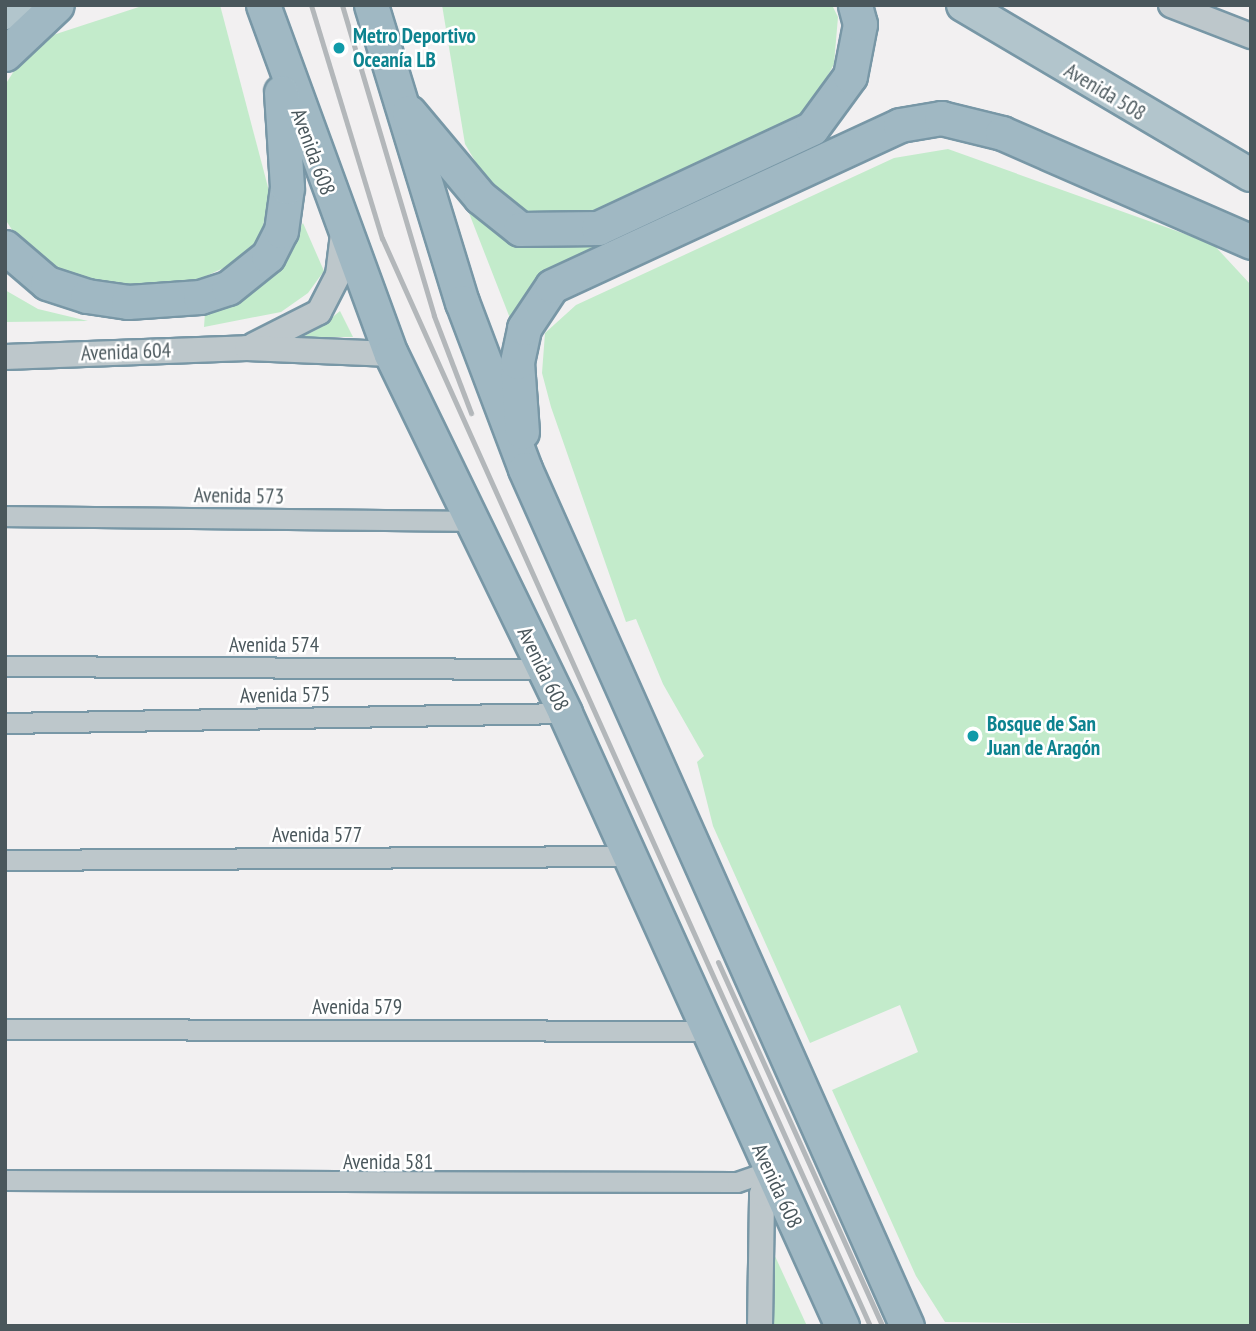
<!DOCTYPE html>
<html>
<head>
<meta charset="utf-8">
<style>
	body { margin:0 }
	#map { position:relative; width:1256px; height:1331px; overflow:hidden; background:#f2f0f1; font-family:"PT Sans Narrow",sans-serif }
	div>[style] { position:absolute }
	.green>* { inset:0; background:#c3ebcb }
	.roads { filter:drop-shadow(2px 0 #7897a6) drop-shadow(-2px 0 #7897a6) drop-shadow(0 2px #7897a6) drop-shadow(0 -2px #7897a6) }
	.minor>* { height:19px; margin:-9.5px; padding:0 9.5px; transform-origin:9.5px; border-radius:9.5px; background:#bdc7cb }
	.tertiary>* { height:24px; margin:-12px; padding:0 12px; transform-origin:12px; border-radius:12px; background:#bdc7cb }
	.primary>* { height:32px; margin:-16px; padding:0 16px; transform-origin:16px; border-radius:16px; background:#b2c5cc }
	.trunk>* { height:33px; margin:-16.5px; padding:0 16.5px; transform-origin:16.5px; border-radius:16.5px; background:#a0b8c3 }
	.rail>* { height:5px; margin:-2.5px; padding:0 2.5px; transform-origin:2.5px; border-radius:2.5px; background:#b3b7ba }
	.dots>* { width:19px; height:19px; translate:-50% -50%; box-sizing:border-box; border:4px solid #fff; border-radius:50% }
	span { translate:-50% -50%; white-space:nowrap; text-align:center; line-height:1.15; -webkit-text-stroke:5px #fff; paint-order:stroke }
	.culture-label { font-size:21px; color:#0d838f; font-weight:700 }
	.left { translate:0 -50%; text-align:left }
	.street-label { font-size:21px; color:#4a575c }
	.frame { position:absolute; inset:0; border:7px solid #4a575c; pointer-events:none }
</style>
</head>
<body>
<div id="map">
	<div class="green">
		<div style="clip-path:polygon(145px 5px,220px 5px,269px 191px,262px 233px,247px 257px,187px 285px,135px 287px,64px 276px,18px 239px,5px 219px,5px 85px,23px 57px,50px 36px)"></div>
		<div style="clip-path:polygon(442px 5px,832px 5px,838px 17px,834px 64px,808px 112px,588px 218px,535px 217px,488px 183px,465px 144px)"></div>
		<div style="clip-path:polygon(948px 149px,1213px 244px,1251px 285px,1251px 1326px,945px 1322px,916px 1276px,832px 1090px,918px 1052px,900px 1005px,810px 1043px,713px 826px,697px 762px,704px 756px,663px 684px,636px 619px,626px 622px,551px 407px,542px 373px,545px 333px,576px 305px,894px 158px)"></div>
		<div style="clip-path:polygon(469px 213px,529px 246px,605px 241px,557px 269px,513px 326px)"></div>
		<div style="clip-path:polygon(303px 223px,324px 271px,308px 293px,281px 312px,204px 327px,205px 313px,240px 300px,266px 278px)"></div>
		<div style="clip-path:polygon(5px 290px,38px 309px,88px 321px,5px 322px)"></div>
		<div style="clip-path:polygon(340px 311px,353px 337px,302px 337px,318px 329px)"></div>
		<div style="clip-path:polygon(769px 1243px,807px 1326px,769px 1326px)"></div>
	</div>
	<div class="roads">
		<div class="minor">
			<div style="left:5px;top:516px;width:467px;rotate:0.6deg"></div>
			<div style="left:5px;top:666px;width:538px;rotate:0.32deg"></div>
			<div style="left:5px;top:723px;width:560px;rotate:-1.02deg"></div>
			<div style="left:5px;top:860px;width:625px;rotate:-0.37deg"></div>
			<div style="left:5px;top:1029px;width:704px;rotate:0.16deg"></div>
			<div style="left:5px;top:1180px;width:732px;rotate:0.16deg"></div>
			<div style="left:737px;top:1182px;width:34px;rotate:-19deg"></div>
		</div>
		<div class="tertiary">
			<div style="left:1171px;top:5px;width:86px;rotate:21.2deg"></div>
			<div style="left:254px;top:345px;width:73px;rotate:-26.9deg"></div>
			<div style="left:319px;top:312px;width:42px;rotate:-62.8deg"></div>
			<div style="left:338px;top:275px;width:41px;rotate:-83deg"></div>
			<div style="left:5px;top:357px;width:242px;rotate:-2.1deg"></div>
			<div style="left:247px;top:348px;width:144px;rotate:2.4deg"></div>
			<div style="left:760px;top:1326px;width:132px;rotate:-89.1deg"></div>
			<div style="left:762px;top:1194px;width:24px;rotate:-73deg"></div>
		</div>
		<div class="primary">
			<div style="left:963px;top:5px;width:334px;rotate:30.6deg"></div>
			<div style="left:5px;top:13px;width:24px;rotate:-19deg"></div>
		</div>
		<div class="trunk">
			<div style="left:263px;top:5px;width:372px;rotate:69.9deg"></div>
			<div style="left:391px;top:354px;width:399px;rotate:64.1deg"></div>
			<div style="left:565px;top:713px;width:673px;rotate:65.68deg"></div>
			<div style="left:371px;top:5px;width:311px;rotate:73deg"></div>
			<div style="left:462px;top:302px;width:178px;rotate:69.3deg"></div>
			<div style="left:525px;top:469px;width:938px;rotate:65.98deg"></div>
			<div style="left:5px;top:54px;width:71px;rotate:-43.3deg"></div>
			<div style="left:409px;top:112px;width:111px;rotate:50.1deg"></div>
			<div style="left:480px;top:197px;width:51px;rotate:38.7deg"></div>
			<div style="left:520px;top:229px;width:78px;rotate:-0.7deg"></div>
			<div style="left:598px;top:228px;width:236px;rotate:-25deg"></div>
			<div style="left:812px;top:128px;width:64px;rotate:-53.8deg"></div>
			<div style="left:850px;top:76px;width:53px;rotate:-79.1deg"></div>
			<div style="left:860px;top:24px;width:20px;rotate:-105deg"></div>
			<div style="left:5px;top:247px;width:55px;rotate:40.6deg"></div>
			<div style="left:47px;top:283px;width:42px;rotate:18deg"></div>
			<div style="left:87px;top:296px;width:41px;rotate:8.3deg"></div>
			<div style="left:128px;top:302px;width:72px;rotate:-4deg"></div>
			<div style="left:200px;top:297px;width:29px;rotate:-18deg"></div>
			<div style="left:228px;top:288px;width:51px;rotate:-38.7deg"></div>
			<div style="left:268px;top:256px;width:28px;rotate:-63deg"></div>
			<div style="left:281px;top:231px;width:44px;rotate:-82.2deg"></div>
			<div style="left:287px;top:187px;width:95px;rotate:-93.6deg"></div>
			<div style="left:522px;top:432px;width:70px;rotate:-94.1deg"></div>
			<div style="left:517px;top:362px;width:35px;rotate:-78deg"></div>
			<div style="left:524px;top:328px;width:50px;rotate:-56.3deg"></div>
			<div style="left:552px;top:286px;width:383px;rotate:-24.8deg"></div>
			<div style="left:900px;top:125px;width:42px;rotate:-9.7deg"></div>
			<div style="left:941px;top:118px;width:63px;rotate:13.8deg"></div>
			<div style="left:1002px;top:133px;width:272px;rotate:23.6deg"></div>
		</div>
	</div>
	<div class="rail">
		<div style="left:311px;top:5px;width:244px;rotate:73.1deg"></div>
		<div style="left:382px;top:238px;width:1192px;rotate:65.84deg"></div>
		<div style="left:342px;top:5px;width:324px;rotate:73.5deg"></div>
		<div style="left:434px;top:316px;width:104px;rotate:69.1deg"></div>
		<div style="left:718px;top:962px;width:399px;rotate:65.7deg"></div>
	</div>
	<div class="dots">
		<div style="left:339px;top:48px;background:#0f9aa8"></div>
		<div style="left:973px;top:736px;background:#0f9aa8"></div>
	</div>
	<div class="culture-label">
		<span class="left" style="left:353px;top:48px">Metro Deportivo<br>Oceanía LB</span>
		<span class="left" style="left:987px;top:736px">Bosque de San<br>Juan de Aragón</span>
	</div>
	<div class="street-label">
		<span style="left:1105px;top:92px;rotate:31deg">Avenida 508</span>
		<span style="left:313px;top:152px;rotate:70deg">Avenida 608</span>
		<span style="left:126px;top:352px;rotate:-2deg">Avenida 604</span>
		<span style="left:239px;top:496px;rotate:1deg">Avenida 573</span>
		<span style="left:274px;top:645px">Avenida 574</span>
		<span style="left:543px;top:669px;rotate:64deg">Avenida 608</span>
		<span style="left:285px;top:695px;rotate:-1deg">Avenida 575</span>
		<span style="left:317px;top:835px">Avenida 577</span>
		<span style="left:357px;top:1007px">Avenida 579</span>
		<span style="left:388px;top:1162px">Avenida 581</span>
		<span style="left:777px;top:1186px;rotate:65deg">Avenida 608</span>
	</div>
	<div class="frame"></div>
</div>
</body>
</html>
